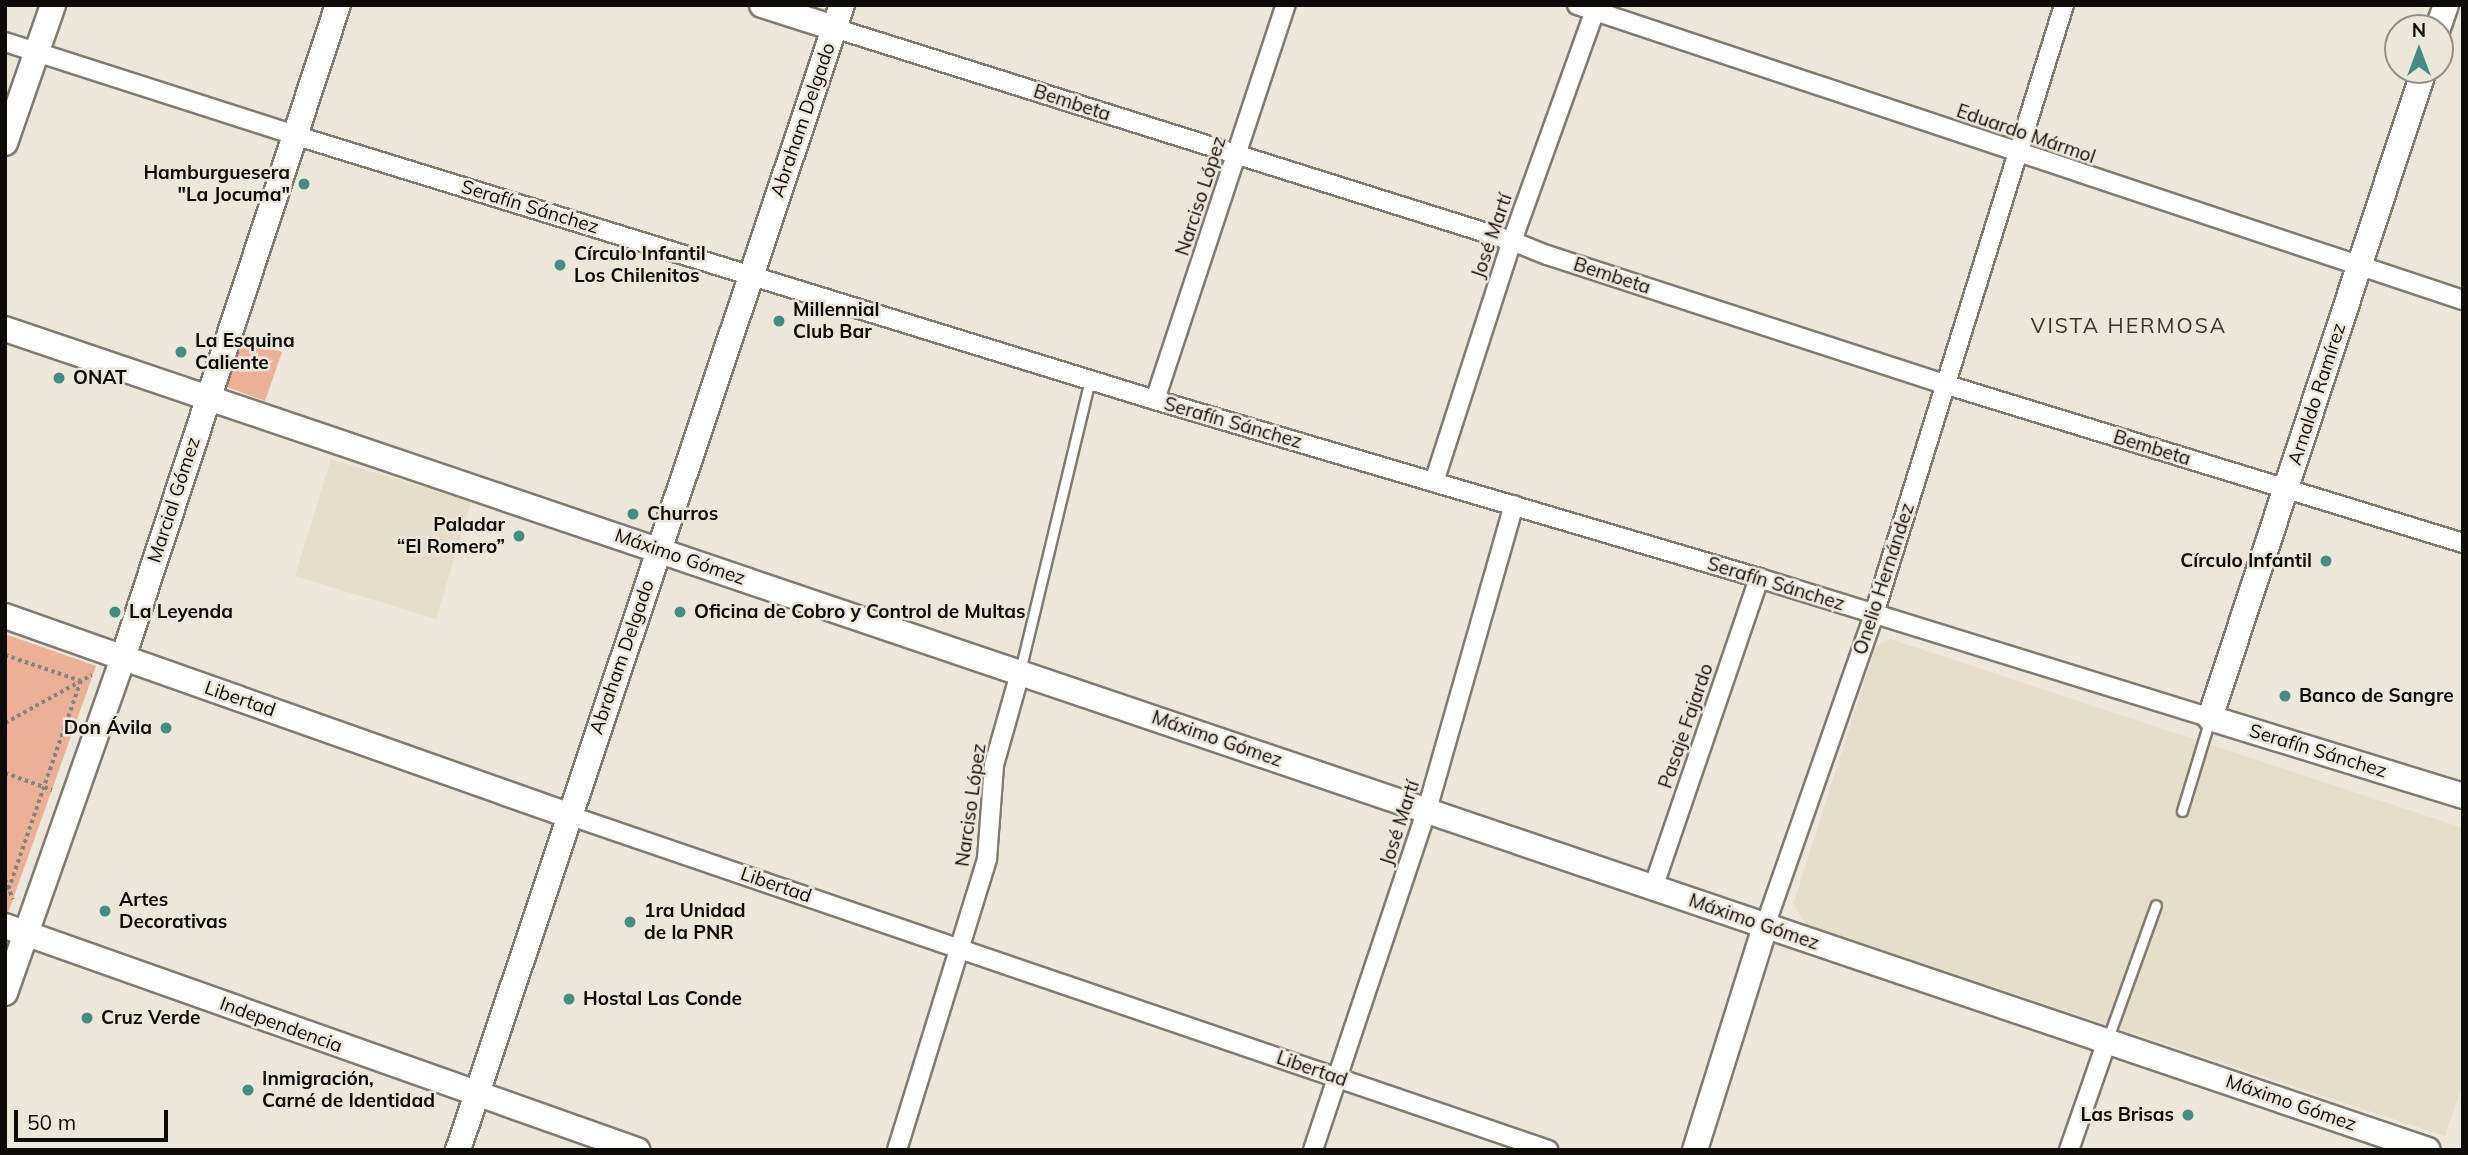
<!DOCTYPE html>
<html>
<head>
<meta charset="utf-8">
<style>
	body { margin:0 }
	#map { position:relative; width:2468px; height:1155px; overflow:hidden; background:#ece7db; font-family:Mulish,sans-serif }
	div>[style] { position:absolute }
	.built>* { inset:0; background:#e6ddca }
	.green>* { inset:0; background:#ebb196 }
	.path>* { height:3.5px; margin-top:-1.75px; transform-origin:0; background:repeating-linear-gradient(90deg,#88847c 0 3.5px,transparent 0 7px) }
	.roads { filter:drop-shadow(2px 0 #807b70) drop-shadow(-2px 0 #807b70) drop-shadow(0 2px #807b70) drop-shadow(0 -2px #807b70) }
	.lane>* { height:9px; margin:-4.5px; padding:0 4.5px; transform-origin:4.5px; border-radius:4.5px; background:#fff }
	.street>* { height:18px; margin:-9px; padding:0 9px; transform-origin:9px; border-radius:9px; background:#fff }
	.secondary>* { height:24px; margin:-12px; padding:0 12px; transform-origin:12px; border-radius:12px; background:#fff }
	.dots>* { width:19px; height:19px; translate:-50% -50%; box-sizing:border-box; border:4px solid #ece7db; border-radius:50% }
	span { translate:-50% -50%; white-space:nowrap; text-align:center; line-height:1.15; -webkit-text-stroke:5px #ece7db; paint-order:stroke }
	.street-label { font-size:19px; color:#0d0b08 }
	.poi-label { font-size:19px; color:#0d0b08; font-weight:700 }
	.right { translate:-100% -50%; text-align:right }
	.left { translate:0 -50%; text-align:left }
	.neighbourhood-label { font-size:21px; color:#39342b; letter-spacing:2px }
	.frame { position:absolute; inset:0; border:7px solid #0d0b08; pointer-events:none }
	.north { position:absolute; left:2384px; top:14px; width:70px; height:70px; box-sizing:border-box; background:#ece7db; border:2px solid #938f87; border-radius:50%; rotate:0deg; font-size:19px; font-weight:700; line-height:28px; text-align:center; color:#0d0b08 }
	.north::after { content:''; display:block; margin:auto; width:24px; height:32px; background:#478c82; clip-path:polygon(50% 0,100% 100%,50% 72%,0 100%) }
	.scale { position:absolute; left:14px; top:1110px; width:154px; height:32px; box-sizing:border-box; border:4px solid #0d0b08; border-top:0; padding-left:9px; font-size:21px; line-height:24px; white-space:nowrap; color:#0d0b08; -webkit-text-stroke:5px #ece7db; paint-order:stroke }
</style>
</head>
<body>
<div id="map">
	<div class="built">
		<div style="clip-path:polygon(331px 459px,471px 502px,436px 619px,295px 576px)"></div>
		<div style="clip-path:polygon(1890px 639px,2463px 828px,2463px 1083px,2445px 1136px,1807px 925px,1793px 904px,1876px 646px)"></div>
	</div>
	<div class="green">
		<div style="clip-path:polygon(241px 338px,282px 352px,265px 401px,224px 386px)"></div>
		<div style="clip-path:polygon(5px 634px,96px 666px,8px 913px,5px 912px)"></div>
	</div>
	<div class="path">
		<div style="left:5px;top:655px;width:80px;rotate:18.9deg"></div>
		<div style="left:81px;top:681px;width:220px;rotate:109.1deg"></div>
		<div style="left:9px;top:889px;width:4px;rotate:-153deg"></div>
		<div style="left:5px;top:723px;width:99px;rotate:-28.9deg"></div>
		<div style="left:5px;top:773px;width:50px;rotate:19.9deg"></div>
		<div style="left:5px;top:879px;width:22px;rotate:68deg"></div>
	</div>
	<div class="roads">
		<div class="lane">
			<div style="left:1020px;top:671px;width:299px;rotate:-76.5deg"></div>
			<div style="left:2182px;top:811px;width:96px;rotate:-73.1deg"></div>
			<div style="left:2108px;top:1038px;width:141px;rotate:-70.2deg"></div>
		</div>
		<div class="street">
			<div style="left:1577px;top:5px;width:934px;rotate:18.42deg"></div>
			<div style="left:834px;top:28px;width:711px;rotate:17.44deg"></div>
			<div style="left:1512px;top:241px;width:38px;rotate:22deg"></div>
			<div style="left:1547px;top:255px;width:417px;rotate:18deg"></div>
			<div style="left:1944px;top:384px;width:543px;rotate:17.03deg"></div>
			<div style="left:5px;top:42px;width:304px;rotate:17.8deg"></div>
			<div style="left:294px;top:135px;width:901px;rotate:17.11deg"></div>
			<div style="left:1155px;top:400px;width:630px;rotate:16.42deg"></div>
			<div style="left:1759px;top:578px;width:472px;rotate:17.2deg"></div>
			<div style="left:1155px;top:400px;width:416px;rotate:-71.7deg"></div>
			<div style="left:1434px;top:482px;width:253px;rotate:-72.1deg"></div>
			<div style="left:1512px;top:241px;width:251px;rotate:-70.2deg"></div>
			<div style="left:568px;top:815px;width:1036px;rotate:18.87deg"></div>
			<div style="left:1653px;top:888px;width:328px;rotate:-71.1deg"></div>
			<div style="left:1765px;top:926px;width:330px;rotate:-70.7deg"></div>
			<div style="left:1874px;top:614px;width:638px;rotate:-72.67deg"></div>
			<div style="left:897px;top:1150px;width:305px;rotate:-72.8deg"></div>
			<div style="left:987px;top:859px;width:94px;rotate:-85.7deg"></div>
			<div style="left:994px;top:765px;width:96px;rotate:-74.2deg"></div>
			<div style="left:1313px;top:1150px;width:359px;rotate:-71.5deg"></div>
			<div style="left:1427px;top:810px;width:317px;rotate:-74.1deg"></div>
			<div style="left:2069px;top:1150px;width:115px;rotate:-70.8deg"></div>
		</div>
		<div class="secondary">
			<div style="left:762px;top:5px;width:76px;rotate:17.7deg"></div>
			<div style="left:2438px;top:28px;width:24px;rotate:-71deg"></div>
			<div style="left:2424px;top:70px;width:682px;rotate:108.28deg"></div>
			<div style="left:2210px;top:718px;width:265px;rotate:17.1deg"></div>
			<div style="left:5px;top:143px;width:146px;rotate:-70.8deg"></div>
			<div style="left:5px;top:329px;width:2558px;rotate:18.72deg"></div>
			<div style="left:5px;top:616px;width:597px;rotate:19.47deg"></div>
			<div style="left:5px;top:926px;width:671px;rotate:19.52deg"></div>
			<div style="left:5px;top:993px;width:355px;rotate:-70.6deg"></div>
			<div style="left:123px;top:658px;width:687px;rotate:-71.78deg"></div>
			<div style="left:458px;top:1150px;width:1208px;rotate:-71.46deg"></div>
			<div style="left:1695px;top:1150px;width:235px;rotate:-72.6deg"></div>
		</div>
	</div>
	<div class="dots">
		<div style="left:304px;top:184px;background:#478c82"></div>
		<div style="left:560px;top:265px;background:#478c82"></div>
		<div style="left:779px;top:321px;background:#478c82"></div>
		<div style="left:181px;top:352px;background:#478c82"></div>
		<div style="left:59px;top:378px;background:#478c82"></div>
		<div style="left:633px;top:514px;background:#478c82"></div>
		<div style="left:519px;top:536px;background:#478c82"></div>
		<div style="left:2326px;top:561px;background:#478c82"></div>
		<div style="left:115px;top:612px;background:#478c82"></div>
		<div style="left:680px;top:612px;background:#478c82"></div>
		<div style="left:2285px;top:696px;background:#478c82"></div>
		<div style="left:166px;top:728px;background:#478c82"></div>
		<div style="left:105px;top:911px;background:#478c82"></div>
		<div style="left:630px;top:922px;background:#478c82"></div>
		<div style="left:569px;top:999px;background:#478c82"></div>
		<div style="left:87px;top:1018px;background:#478c82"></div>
		<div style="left:248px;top:1090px;background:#478c82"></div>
		<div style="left:2188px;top:1115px;background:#478c82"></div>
	</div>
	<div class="street-label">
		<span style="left:1072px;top:103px;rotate:18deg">Bembeta</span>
		<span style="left:803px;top:120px;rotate:-71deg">Abraham Delgado</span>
		<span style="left:2026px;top:134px;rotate:19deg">Eduardo Mármol</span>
		<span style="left:1201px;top:196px;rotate:-72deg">Narciso López</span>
		<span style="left:530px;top:207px;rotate:17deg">Serafín Sánchez</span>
		<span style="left:1492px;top:236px;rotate:-71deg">José Martí</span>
		<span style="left:1612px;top:276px;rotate:18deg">Bembeta</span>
		<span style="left:2317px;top:394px;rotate:-72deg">Arnaldo Ramírez</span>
		<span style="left:1233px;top:423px;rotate:16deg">Serafín Sánchez</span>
		<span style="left:2152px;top:448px;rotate:17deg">Bembeta</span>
		<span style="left:174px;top:500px;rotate:-72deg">Marcial Gómez</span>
		<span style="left:680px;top:557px;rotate:19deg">Máximo Gómez</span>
		<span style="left:1884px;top:579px;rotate:-72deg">Onelio Hernández</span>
		<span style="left:1776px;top:584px;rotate:17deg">Serafín Sánchez</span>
		<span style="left:622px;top:657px;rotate:-71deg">Abraham Delgado</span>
		<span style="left:240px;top:699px;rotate:19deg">Libertad</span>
		<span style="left:1686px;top:726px;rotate:-71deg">Pasaje Fajardo</span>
		<span style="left:1217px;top:739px;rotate:19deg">Máximo Gómez</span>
		<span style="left:2318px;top:751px;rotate:17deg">Serafín Sánchez</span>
		<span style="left:971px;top:805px;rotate:-82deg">Narciso López</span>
		<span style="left:1400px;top:823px;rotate:-72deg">José Martí</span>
		<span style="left:776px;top:885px;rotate:19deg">Libertad</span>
		<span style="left:1754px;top:922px;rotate:19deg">Máximo Gómez</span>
		<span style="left:281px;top:1025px;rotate:20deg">Independencia</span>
		<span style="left:1312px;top:1069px;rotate:19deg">Libertad</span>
		<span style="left:2291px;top:1103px;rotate:19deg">Máximo Gómez</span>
	</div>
	<div class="poi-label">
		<span class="right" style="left:290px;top:184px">Hamburguesera<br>"La Jocuma"</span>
		<span class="left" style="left:574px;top:265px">Círculo Infantil<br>Los Chilenitos</span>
		<span class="left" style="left:793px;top:321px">Millennial<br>Club Bar</span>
		<span class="left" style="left:195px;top:352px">La Esquina<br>Caliente</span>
		<span class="left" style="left:73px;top:378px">ONAT</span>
		<span class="left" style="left:647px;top:514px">Churros</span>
		<span class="right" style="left:505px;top:536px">Paladar<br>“El Romero”</span>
		<span class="right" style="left:2312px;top:561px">Círculo Infantil</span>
		<span class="left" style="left:129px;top:612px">La Leyenda</span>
		<span class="left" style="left:694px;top:612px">Oficina de Cobro y Control de Multas</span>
		<span class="left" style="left:2299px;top:696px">Banco de Sangre</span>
		<span class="right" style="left:152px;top:728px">Don Ávila</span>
		<span class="left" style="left:119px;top:911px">Artes<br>Decorativas</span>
		<span class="left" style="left:644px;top:922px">1ra Unidad<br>de la PNR</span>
		<span class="left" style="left:583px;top:999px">Hostal Las Conde</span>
		<span class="left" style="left:101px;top:1018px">Cruz Verde</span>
		<span class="left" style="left:262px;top:1090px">Inmigración,<br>Carné de Identidad</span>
		<span class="right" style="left:2174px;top:1115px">Las Brisas</span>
	</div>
	<div class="neighbourhood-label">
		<span style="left:2129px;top:325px">VISTA HERMOSA</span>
	</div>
	<div class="frame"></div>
	<div class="north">N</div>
	<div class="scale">50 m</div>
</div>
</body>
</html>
